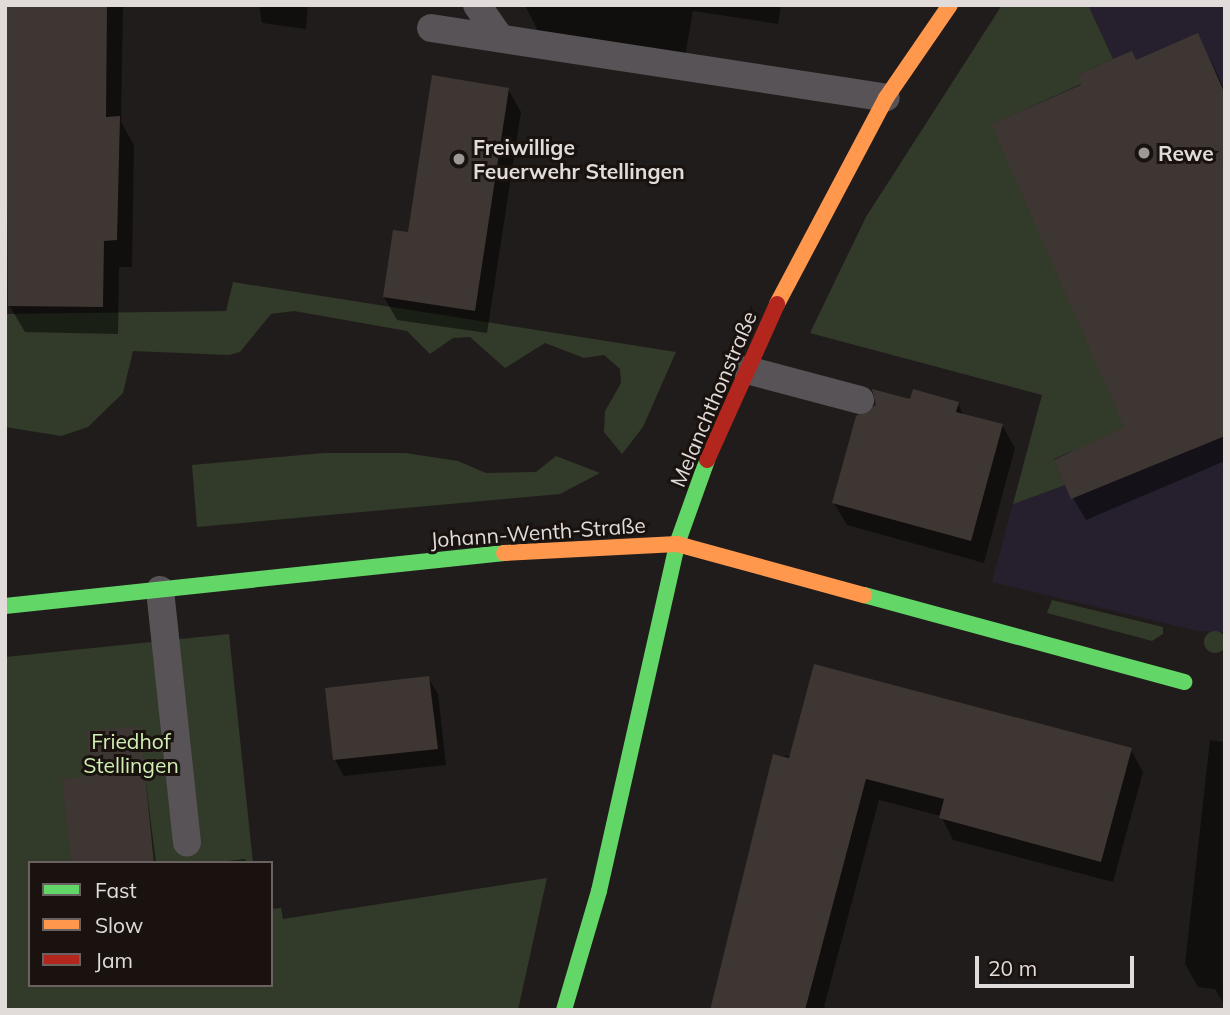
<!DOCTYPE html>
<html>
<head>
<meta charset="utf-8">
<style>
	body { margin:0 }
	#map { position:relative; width:1230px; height:1015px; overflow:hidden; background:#201c1b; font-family:Mulish,sans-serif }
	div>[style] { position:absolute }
	.commercial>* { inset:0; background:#26202e }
	.green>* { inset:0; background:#323a29 }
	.round { border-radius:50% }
	.shadow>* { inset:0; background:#0007 }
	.building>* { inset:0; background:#3e3632 }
	.lane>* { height:28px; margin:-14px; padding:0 14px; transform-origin:14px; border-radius:14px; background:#575356 }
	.fast>* { height:16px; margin:-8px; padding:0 8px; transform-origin:8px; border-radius:8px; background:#63d668 }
	.slow>* { height:16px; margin:-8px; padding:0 8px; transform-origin:8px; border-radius:8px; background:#ff974d }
	.jam>* { height:16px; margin:-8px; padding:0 8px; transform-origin:8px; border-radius:8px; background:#b3261e }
	.dots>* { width:19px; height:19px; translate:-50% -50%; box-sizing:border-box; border:4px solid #19120f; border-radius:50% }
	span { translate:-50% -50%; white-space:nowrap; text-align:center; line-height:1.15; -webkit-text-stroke:6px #19120f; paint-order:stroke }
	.poi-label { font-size:21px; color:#e1dbd9; font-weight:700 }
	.left { translate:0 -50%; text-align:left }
	.street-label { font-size:21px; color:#e1dbd9 }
	.park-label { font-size:21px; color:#d1efb2 }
	.frame { position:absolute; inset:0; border:7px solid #e1dbd9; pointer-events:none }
	.legend { position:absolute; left:28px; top:861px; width:245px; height:126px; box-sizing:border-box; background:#19120f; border:2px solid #696260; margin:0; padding:9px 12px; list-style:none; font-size:21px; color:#e1dbd9 }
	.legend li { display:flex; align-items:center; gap:14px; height:35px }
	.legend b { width:35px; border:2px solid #696260 }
	.scale { position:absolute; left:975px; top:956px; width:159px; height:32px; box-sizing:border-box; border:4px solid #e1dbd9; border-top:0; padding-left:9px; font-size:21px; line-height:24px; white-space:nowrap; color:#e1dbd9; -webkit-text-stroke:5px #19120f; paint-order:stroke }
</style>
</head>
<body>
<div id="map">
	<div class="commercial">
		<div style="clip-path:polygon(1002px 5px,1225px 5px,1225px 632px,1198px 631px,992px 582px,1042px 395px,810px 333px,866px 217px)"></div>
	</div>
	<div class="green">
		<div style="clip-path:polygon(1002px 5px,1088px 5px,1113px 59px,1077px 75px,1081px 84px,992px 124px,1127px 432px,1083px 475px,1072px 451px,1054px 459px,1065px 485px,1013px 504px,1042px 395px,810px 333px,866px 217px)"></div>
		<div style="clip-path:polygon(233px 282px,676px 352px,643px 427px,622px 454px,604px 432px,605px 411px,621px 383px,620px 369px,604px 355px,584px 358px,545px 343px,505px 368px,470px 337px,453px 338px,430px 354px,407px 331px,294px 311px,271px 314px,240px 352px,229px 355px,133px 351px,123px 393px,88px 427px,61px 436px,5px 427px,5px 314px,226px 311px)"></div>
		<div style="clip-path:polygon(324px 453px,405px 453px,458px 461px,486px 473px,536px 472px,556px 456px,600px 473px,560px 494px,197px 527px,192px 465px)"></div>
		<div style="clip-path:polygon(1052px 600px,1163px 627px,1163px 634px,1152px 641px,1047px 613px)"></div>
		<div class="round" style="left:1204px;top:631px;width:22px;height:22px"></div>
		<div style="clip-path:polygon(229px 634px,253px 863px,30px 863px,30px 985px,271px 985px,271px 909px,281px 908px,283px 919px,547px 878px,518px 1010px,5px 1010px,5px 657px)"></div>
	</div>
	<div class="shadow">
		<div style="clip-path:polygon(5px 5px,123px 5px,121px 122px,134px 145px,132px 267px,119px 267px,118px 334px,25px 332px,9px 305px)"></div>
		<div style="clip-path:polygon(259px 5px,308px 5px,306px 29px,262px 23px)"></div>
		<div style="clip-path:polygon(525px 5px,781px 5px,778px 24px,693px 11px,683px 68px,545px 45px)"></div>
		<div style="clip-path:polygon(1198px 35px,1225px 90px,1225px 461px,1086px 520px,1073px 498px,1127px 427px,1136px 62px)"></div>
		<div style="clip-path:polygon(508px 89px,521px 112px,487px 333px,397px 320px,384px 297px,410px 234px)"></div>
		<div style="clip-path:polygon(958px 404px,964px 416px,1002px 425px,1015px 448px,984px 563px,847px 525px,834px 503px)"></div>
		<div style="clip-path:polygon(428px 678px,438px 694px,446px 765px,344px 776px,335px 760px,327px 690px)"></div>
		<div style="clip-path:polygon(139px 728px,156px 863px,73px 863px,93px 778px)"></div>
		<div style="clip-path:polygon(1210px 740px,1225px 742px,1225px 1006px,1215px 989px,1198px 987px,1185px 964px)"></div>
		<div style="clip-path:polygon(1131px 750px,1143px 772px,1113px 882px,953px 840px,941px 816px,879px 800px,824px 1007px,834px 1010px,710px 1010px,774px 756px)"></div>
		<div style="clip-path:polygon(245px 859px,247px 863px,210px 863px)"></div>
	</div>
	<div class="building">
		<div style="clip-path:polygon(5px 5px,107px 5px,106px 117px,120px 116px,117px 240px,104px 241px,103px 307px,8px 306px)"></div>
		<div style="clip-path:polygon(1198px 33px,1225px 94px,1225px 436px,1071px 499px,1054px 460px,1124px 427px,991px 124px,1081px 85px,1077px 75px,1113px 59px,1132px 51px,1136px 60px)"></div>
		<div style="clip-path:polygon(432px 75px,509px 88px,475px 311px,383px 297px,393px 230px,408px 232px)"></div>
		<div style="clip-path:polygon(872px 389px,910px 399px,913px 389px,959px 402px,956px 412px,1003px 424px,971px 541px,832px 503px,856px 416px,876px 405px)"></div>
		<div style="clip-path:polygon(814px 664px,1132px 748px,1101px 862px,939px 818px,944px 799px,866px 779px,805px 1010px,710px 1010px,773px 754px,789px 758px)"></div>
		<div style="clip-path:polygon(429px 676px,438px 749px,333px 760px,325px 688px)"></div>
		<div style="clip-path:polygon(140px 726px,154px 863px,71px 863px,62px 779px,91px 776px,86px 731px)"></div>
	</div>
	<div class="lane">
		<div style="left:477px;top:5px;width:40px;rotate:55.1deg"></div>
		<div style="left:431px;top:28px;width:460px;rotate:8.7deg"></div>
		<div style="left:747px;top:370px;width:117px;rotate:14.9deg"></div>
		<div style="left:160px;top:590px;width:254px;rotate:83.9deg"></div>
	</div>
	<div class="fast">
		<div style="left:864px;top:595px;width:332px;rotate:15.2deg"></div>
		<div style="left:5px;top:606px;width:502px;rotate:-6.06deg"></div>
		<div style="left:564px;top:1010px;width:124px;rotate:-73.6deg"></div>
		<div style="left:599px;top:891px;width:356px;rotate:-77.3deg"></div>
		<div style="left:677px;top:544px;width:89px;rotate:-70.3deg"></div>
	</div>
	<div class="slow">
		<div style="left:777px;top:304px;width:233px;rotate:-62.1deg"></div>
		<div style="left:886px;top:98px;width:113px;rotate:-55.5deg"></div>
		<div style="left:504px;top:553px;width:173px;rotate:-3deg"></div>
		<div style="left:677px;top:544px;width:194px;rotate:15.3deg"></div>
	</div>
	<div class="jam">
		<div style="left:707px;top:460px;width:171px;rotate:-65.8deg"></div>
	</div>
	<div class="dots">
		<div style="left:1144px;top:153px;background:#9d9896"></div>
		<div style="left:459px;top:159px;background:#9d9896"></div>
	</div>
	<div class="poi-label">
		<span class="left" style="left:473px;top:159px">Freiwillige<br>Feuerwehr Stellingen</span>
		<span class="left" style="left:1158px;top:153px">Rewe</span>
	</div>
	<div class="street-label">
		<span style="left:713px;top:399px;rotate:-67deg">Melanchthonstraße</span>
		<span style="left:538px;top:532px;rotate:-4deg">Johann-Wenth-Straße</span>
	</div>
	<div class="park-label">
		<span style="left:131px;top:753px">Friedhof<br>Stellingen</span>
	</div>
	<div class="frame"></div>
	<ul class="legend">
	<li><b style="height:9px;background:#63d668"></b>Fast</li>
	<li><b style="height:9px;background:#ff974d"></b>Slow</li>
	<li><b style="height:9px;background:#b3261e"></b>Jam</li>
	</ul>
	<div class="scale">20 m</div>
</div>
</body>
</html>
